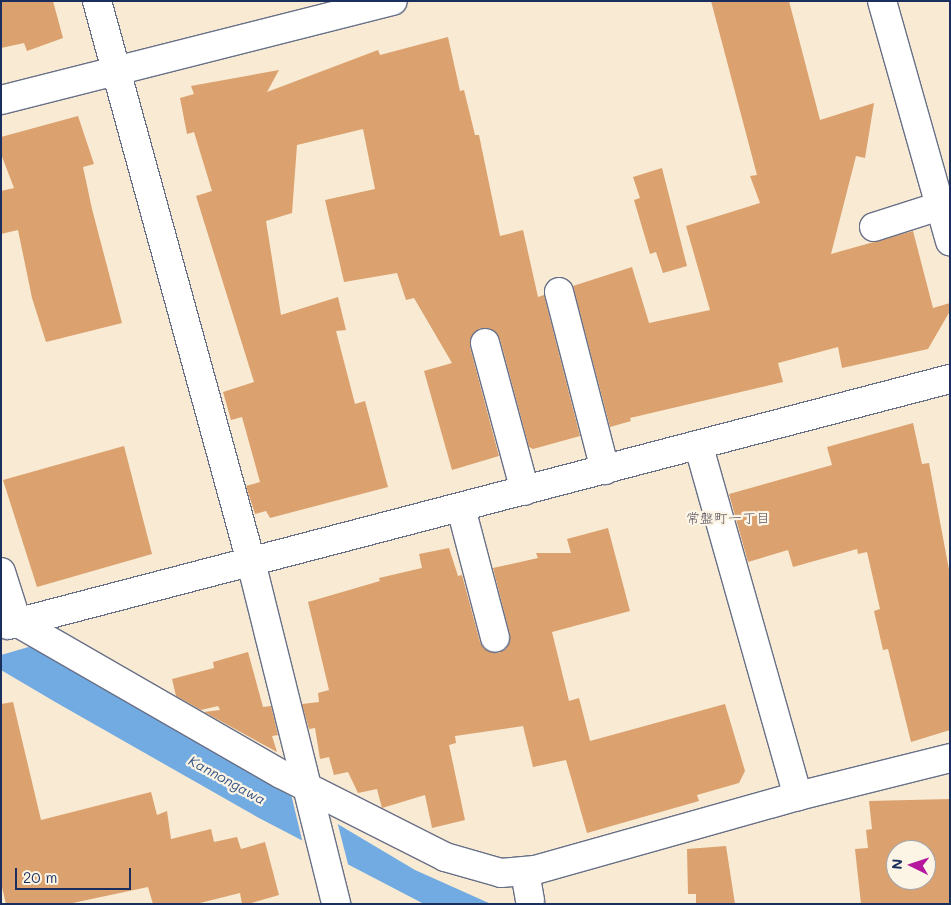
<!DOCTYPE html>
<html>
<head>
<meta charset="utf-8">
<style>
	body { margin:0 }
	#map { position:relative; width:951px; height:905px; overflow:hidden; background:#f8ead3; font-family:Mali,"Klee One",sans-serif }
	div>[style] { position:absolute }
	.water>* { inset:0; background:#71abe1 }
	.pier>* { inset:0; background:#f8ead3 }
	.building>* { inset:0; background:#dba16e }
	.roads { filter:drop-shadow(1px 0 #687087) drop-shadow(-1px 0 #687087) drop-shadow(0 1px #687087) drop-shadow(0 -1px #687087) }
	.minor>* { height:28px; margin:-14px; padding:0 14px; transform-origin:14px; border-radius:14px; background:#fff }
	span { translate:-50% -50%; white-space:nowrap; text-align:center; line-height:1.15; -webkit-text-stroke:4.5px #fcf5e5; paint-order:stroke }
	.neighbourhood-label { font-size:14px; color:#5e5764 }
	.water-label { font-size:14px; color:#355485; font-style:italic }
	.frame { position:absolute; inset:0; border:2px solid #1b2f5e; pointer-events:none }
	.north { position:absolute; left:886px; top:840px; width:50px; height:50px; box-sizing:border-box; background:#fcf5e5; border:1px solid #a2a6af; border-radius:50%; rotate:274deg; font-size:14px; font-weight:700; line-height:20px; text-align:center; color:#1b2f5e }
	.north::after { content:''; display:block; margin:auto; width:18px; height:22px; background:#b5179e; clip-path:polygon(50% 0,100% 100%,50% 72%,0 100%) }
	.scale { position:absolute; left:15px; top:868px; width:116px; height:22px; box-sizing:border-box; border:2px solid #1b2f5e; border-top:0; padding-left:6px; font-size:15px; line-height:18px; white-space:nowrap; color:#1b2f5e; -webkit-text-stroke:4px #fcf5e5; paint-order:stroke }
</style>
</head>
<body>
<div id="map">
	<div class="water">
		<div style="clip-path:polygon(1px 624px,415px 870px,491px 904px,424px 904px,259px 818px,57px 703px,1px 670px)"></div>
	</div>
	<div class="pier">
		<div style="clip-path:polygon(1px 622px,39px 644px,1px 655px)"></div>
		<div style="clip-path:polygon(291px 794px,337px 821px,349px 868px,303px 844px)"></div>
	</div>
	<div class="building">
		<div style="clip-path:polygon(1px 1px,53px 1px,63px 38px,27px 51px,24px 43px,1px 48px)"></div>
		<div style="clip-path:polygon(711px 1px,789px 1px,820px 120px,874px 103px,865px 158px,856px 156px,831px 254px,913px 231px,933px 308px,950px 303px,950px 311px,928px 349px,842px 368px,838px 347px,778px 363px,783px 382px,630px 418px,631px 421px,610px 427px,573px 286px,632px 267px,649px 323px,710px 310px,686px 226px,760px 203px,750px 176px,757px 175px)"></div>
		<div style="clip-path:polygon(448px 37px,460px 91px,464px 90px,475px 135px,479px 135px,500px 236px,523px 230px,538px 297px,544px 295px,580px 436px,533px 449px,529px 447px,500px 339px,489px 328px,480px 328px,470px 339px,470px 347px,499px 456px,452px 470px,424px 371px,452px 363px,414px 298px,406px 300px,397px 273px,344px 282px,325px 200px,375px 189px,363px 129px,297px 145px,292px 213px,266px 221px,281px 315px,338px 297px,346px 330px,336px 331px,355px 404px,365px 401px,388px 487px,270px 518px,266px 511px,255px 514px,246px 486px,260px 482px,242px 417px,231px 420px,223px 392px,254px 382px,196px 196px,212px 191px,194px 132px,187px 134px,180px 98px,194px 94px,191px 86px,279px 70px,267px 92px,378px 50px,380px 55px)"></div>
		<div style="clip-path:polygon(78px 116px,94px 164px,83px 167px,92px 209px,122px 323px,46px 342px,32px 298px,18px 230px,1px 234px,1px 191px,14px 188px,1px 154px,1px 137px)"></div>
		<div style="clip-path:polygon(662px 168px,687px 266px,663px 273px,656px 252px,650px 254px,634px 200px,640px 198px,633px 177px)"></div>
		<div style="clip-path:polygon(913px 423px,922px 464px,929px 463px,950px 575px,950px 730px,911px 742px,888px 649px,883px 650px,874px 611px,880px 609px,867px 552px,858px 554px,857px 549px,793px 567px,788px 550px,748px 562px,729px 494px,832px 465px,827px 447px)"></div>
		<div style="clip-path:polygon(124px 446px,152px 554px,37px 587px,3px 480px)"></div>
		<div style="clip-path:polygon(608px 528px,630px 611px,552px 632px,569px 701px,579px 698px,590px 741px,725px 704px,745px 771px,739px 783px,697px 795px,699px 801px,587px 833px,566px 760px,533px 767px,523px 726px,455px 736px,456px 743px,449px 745px,465px 820px,432px 828px,425px 795px,382px 808px,377px 789px,358px 793px,348px 772px,334px 775px,329px 757px,320px 759px,315px 728px,309px 729px,302px 704px,319px 702px,318px 693px,329px 690px,308px 602px,380px 581px,379px 578px,422px 568px,419px 554px,449px 548px,458px 576px,462px 575px,480px 642px,484px 649px,498px 653px,506px 649px,510px 635px,493px 568px,538px 558px,536px 553px,571px 553px,567px 539px)"></div>
		<div style="clip-path:polygon(248px 652px,263px 707px,271px 706px,278px 735px,272px 736px,277px 752px,204px 712px,220px 710px,218px 706px,201px 710px,176px 696px,172px 679px,214px 668px,213px 662px)"></div>
		<div style="clip-path:polygon(13px 702px,41px 820px,151px 792px,157px 815px,167px 811px,171px 839px,211px 829px,214px 842px,237px 837px,241px 849px,265px 842px,279px 895px,248px 904px,242px 904px,240px 893px,196px 904px,153px 904px,148px 887px,68px 904px,6px 904px,1px 883px,1px 704px)"></div>
		<div style="clip-path:polygon(evenodd,950px 799px,950px 904px,861px 904px,855px 849px,868px 848px,866px 830px,872px 829px,869px 801px,950px 799px,896px 850px,926px 850px,926px 880px,896px 880px,896px 850px)"></div>
		<div style="clip-path:polygon(726px 846px,735px 904px,696px 904px,696px 894px,688px 894px,687px 849px)"></div>
	</div>
	<div class="roads">
		<div class="minor">
			<div style="left:97px;top:1px;width:582px;rotate:74.65deg"></div>
			<div style="left:251px;top:562px;width:352px;rotate:76deg"></div>
			<div style="left:882px;top:1px;width:250px;rotate:74.2deg"></div>
			<div style="left:1px;top:100px;width:404px;rotate:-14.2deg"></div>
			<div style="left:874px;top:227px;width:69px;rotate:-17.7deg"></div>
			<div style="left:559px;top:292px;width:184px;rotate:75.5deg"></div>
			<div style="left:485px;top:343px;width:153px;rotate:74.9deg"></div>
			<div style="left:699px;top:447px;width:363px;rotate:74.2deg"></div>
			<div style="left:461px;top:508px;width:134px;rotate:75.3deg"></div>
			<div style="left:1px;top:572px;width:52px;rotate:72.3deg"></div>
			<div style="left:1px;top:613px;width:323px;rotate:29.9deg"></div>
			<div style="left:281px;top:774px;width:184px;rotate:26.8deg"></div>
			<div style="left:445px;top:857px;width:58px;rotate:15.9deg"></div>
			<div style="left:501px;top:873px;width:34px;rotate:-5deg"></div>
			<div style="left:535px;top:870px;width:273px;rotate:-15.7deg"></div>
			<div style="left:798px;top:796px;width:157px;rotate:-14deg"></div>
			<div style="left:8px;top:625px;width:974px;rotate:-14.64deg"></div>
			<div style="left:525px;top:872px;width:29px;rotate:80deg"></div>
		</div>
	</div>
	<div class="neighbourhood-label">
		<span style="left:728px;top:518px">常盤町一丁目</span>
	</div>
	<div class="water-label">
		<span style="left:227px;top:780px;rotate:29deg">Kannongawa</span>
	</div>
	<div class="frame"></div>
	<div class="north">N</div>
	<div class="scale">20 m</div>
</div>
</body>
</html>
